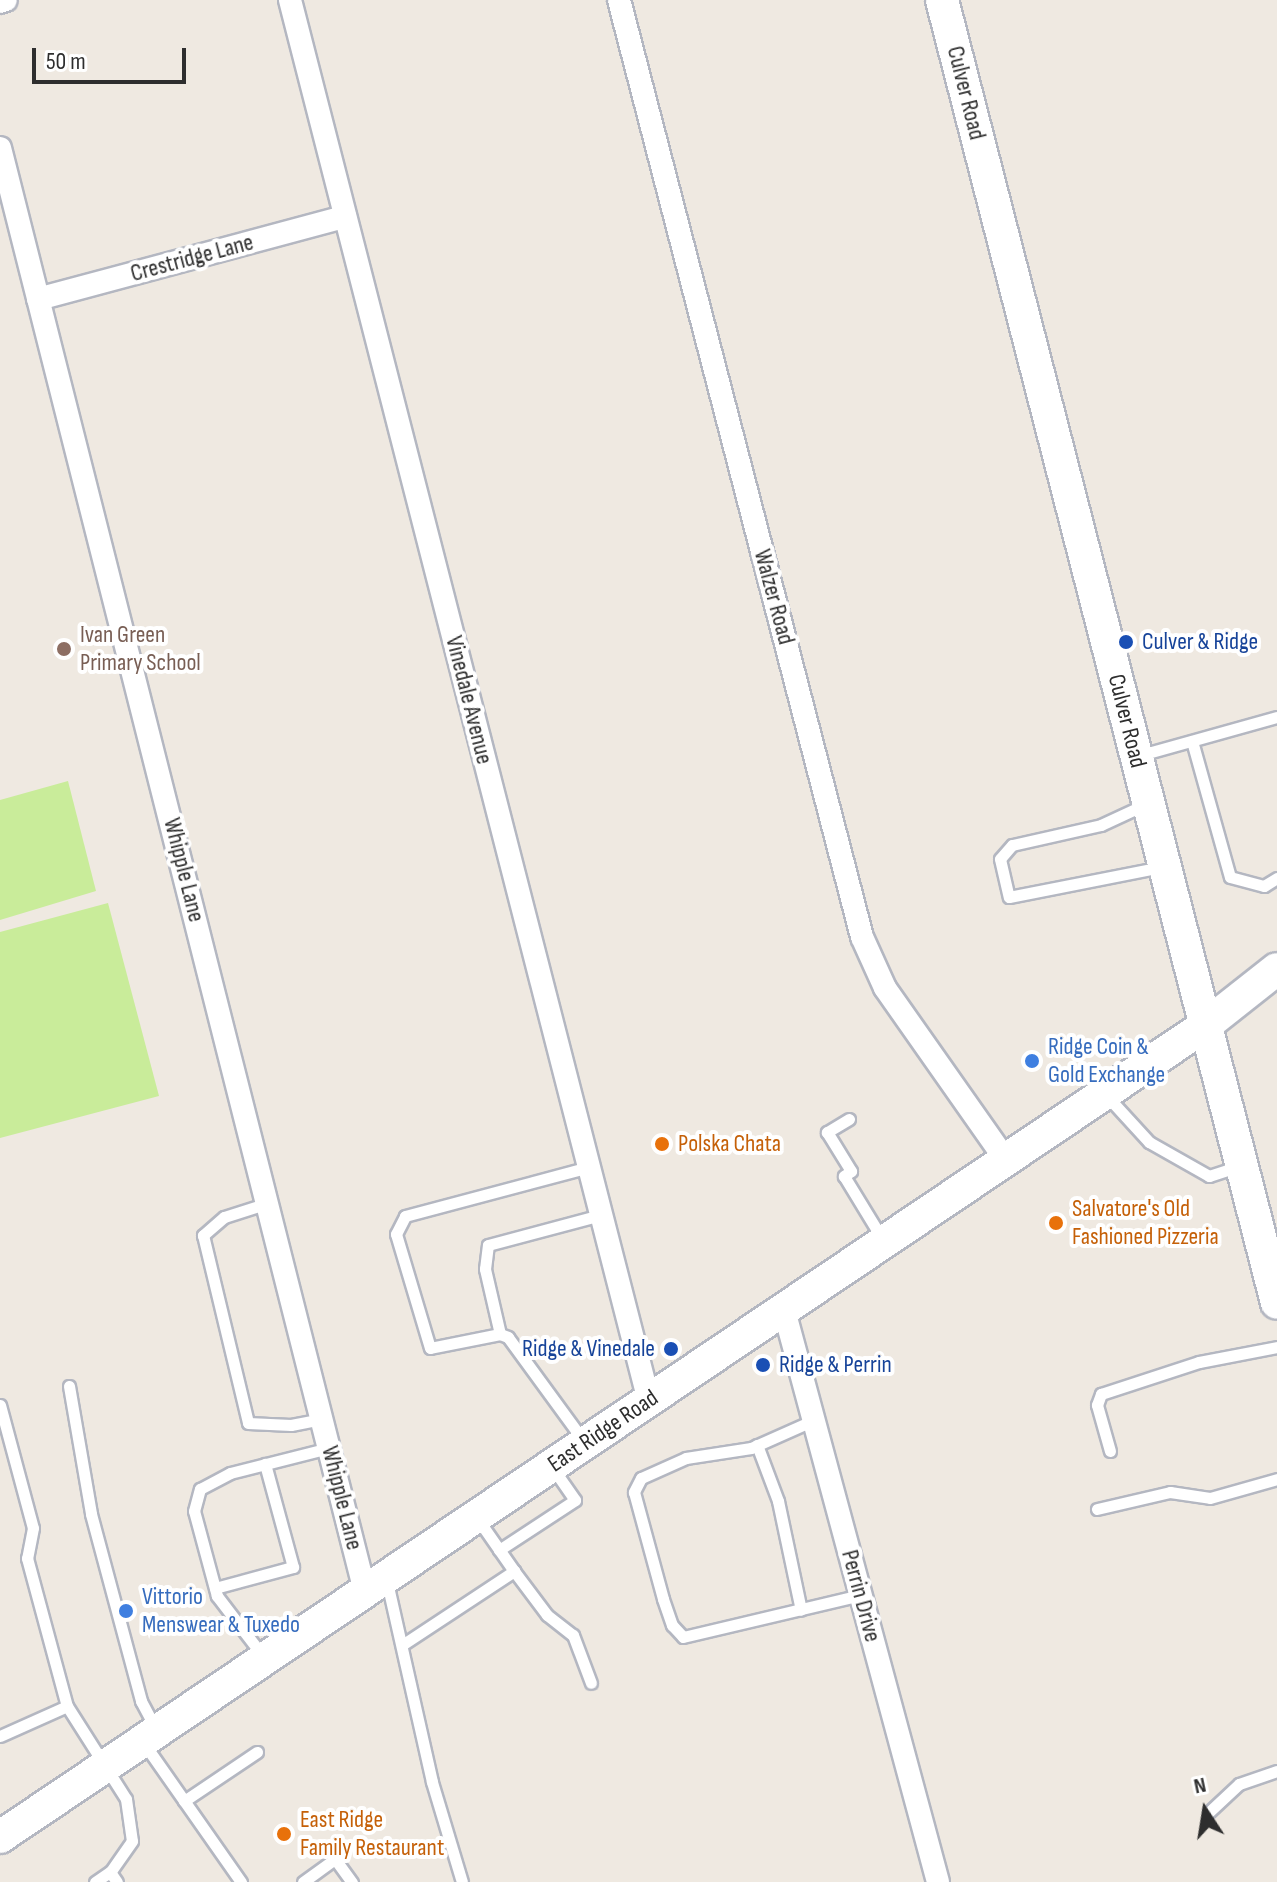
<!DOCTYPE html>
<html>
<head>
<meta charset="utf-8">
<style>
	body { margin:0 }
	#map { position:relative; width:1277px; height:1882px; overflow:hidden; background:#efe9e1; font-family:"Sofia Sans Condensed",sans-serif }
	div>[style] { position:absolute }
	.pitch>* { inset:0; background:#c9ec9a }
	.roads { filter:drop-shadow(2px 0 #b4b7c1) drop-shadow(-2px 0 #b4b7c1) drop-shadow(0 2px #b4b7c1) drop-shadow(0 -2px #b4b7c1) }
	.lane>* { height:11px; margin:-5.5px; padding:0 5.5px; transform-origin:5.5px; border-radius:5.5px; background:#fff }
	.street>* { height:22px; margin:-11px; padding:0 11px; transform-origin:11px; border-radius:11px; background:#fff }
	.secondary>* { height:32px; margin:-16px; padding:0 16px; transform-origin:16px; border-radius:16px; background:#fff }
	.dots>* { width:22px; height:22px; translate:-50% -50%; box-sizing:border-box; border:4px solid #fff; border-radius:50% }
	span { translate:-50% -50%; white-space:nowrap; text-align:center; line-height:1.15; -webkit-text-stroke:8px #fff; paint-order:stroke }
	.street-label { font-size:24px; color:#2e2e2e }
	.education-label { font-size:24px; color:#785e54 }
	.left { translate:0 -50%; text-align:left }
	.transit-label { font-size:24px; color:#164399 }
	.right { translate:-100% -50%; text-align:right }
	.shop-label { font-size:24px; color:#366cbe }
	.food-label { font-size:24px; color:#c56008 }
	.north { position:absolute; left:1165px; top:1770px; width:80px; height:80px; -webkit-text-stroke:6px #fff; paint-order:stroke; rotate:348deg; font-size:22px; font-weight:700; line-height:32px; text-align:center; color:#2e2e2e }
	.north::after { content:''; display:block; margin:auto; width:28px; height:36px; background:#2e2e2e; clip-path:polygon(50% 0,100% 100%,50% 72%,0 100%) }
	.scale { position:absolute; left:32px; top:48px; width:154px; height:36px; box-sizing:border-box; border:4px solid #2e2e2e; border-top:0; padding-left:10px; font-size:24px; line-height:28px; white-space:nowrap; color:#2e2e2e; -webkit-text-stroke:6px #fff; paint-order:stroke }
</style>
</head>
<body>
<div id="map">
	<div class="pitch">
		<div style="clip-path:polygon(68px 781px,96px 891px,0 920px,0 800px)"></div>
		<div style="clip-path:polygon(108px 903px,159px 1096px,0 1138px,0 932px)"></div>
	</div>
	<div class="roads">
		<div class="lane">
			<div style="left:1192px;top:741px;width:141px;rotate:74.4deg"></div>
			<div style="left:1230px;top:877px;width:35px;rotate:15deg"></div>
			<div style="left:1264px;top:886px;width:15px;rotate:-32deg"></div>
			<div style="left:1137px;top:756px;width:145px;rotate:-15.6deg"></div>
			<div style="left:1144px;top:805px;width:47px;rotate:155.1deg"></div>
			<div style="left:1101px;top:825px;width:91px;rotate:167.3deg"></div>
			<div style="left:1012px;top:845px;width:18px;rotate:131deg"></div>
			<div style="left:1000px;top:859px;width:39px;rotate:77deg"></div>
			<div style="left:1009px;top:897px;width:156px;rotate:-11.1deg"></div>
			<div style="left:1106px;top:1095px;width:64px;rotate:47.5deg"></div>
			<div style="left:1149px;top:1142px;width:69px;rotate:29.5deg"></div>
			<div style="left:1209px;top:1176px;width:29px;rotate:-18deg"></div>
			<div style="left:849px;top:1119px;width:26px;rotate:149deg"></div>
			<div style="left:827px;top:1132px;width:46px;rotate:58.4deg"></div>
			<div style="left:851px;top:1171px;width:9px;rotate:144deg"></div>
			<div style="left:844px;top:1176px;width:75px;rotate:58.6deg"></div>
			<div style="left:268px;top:1203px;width:46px;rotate:162.3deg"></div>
			<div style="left:224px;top:1217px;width:28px;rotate:139deg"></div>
			<div style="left:203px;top:1235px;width:193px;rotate:76.5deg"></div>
			<div style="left:248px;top:1423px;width:43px;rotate:2.7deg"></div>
			<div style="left:291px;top:1425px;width:32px;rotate:-11deg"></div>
			<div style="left:500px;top:1334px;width:67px;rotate:-103deg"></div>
			<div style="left:485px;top:1269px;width:24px;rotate:-83deg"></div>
			<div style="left:488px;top:1245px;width:117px;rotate:-14.9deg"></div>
			<div style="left:69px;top:1386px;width:130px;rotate:80.2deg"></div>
			<div style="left:91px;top:1514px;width:194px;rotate:75deg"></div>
			<div style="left:141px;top:1701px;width:30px;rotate:62deg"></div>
			<div style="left:0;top:1405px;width:127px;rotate:75deg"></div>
			<div style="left:33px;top:1528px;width:31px;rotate:101deg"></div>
			<div style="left:27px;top:1558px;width:153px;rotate:74.9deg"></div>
			<div style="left:67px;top:1706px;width:110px;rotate:57.6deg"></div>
			<div style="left:126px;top:1799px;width:42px;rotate:81.9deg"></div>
			<div style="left:132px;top:1841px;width:38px;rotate:125deg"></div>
			<div style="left:814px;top:1420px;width:69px;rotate:156deg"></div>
			<div style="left:751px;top:1448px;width:66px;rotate:171.3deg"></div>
			<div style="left:686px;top:1458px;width:49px;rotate:156deg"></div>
			<div style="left:641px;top:1478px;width:16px;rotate:117deg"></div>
			<div style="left:634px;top:1492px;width:111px;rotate:74.8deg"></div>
			<div style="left:663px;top:1599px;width:28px;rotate:71deg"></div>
			<div style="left:672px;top:1625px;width:16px;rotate:47deg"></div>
			<div style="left:683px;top:1637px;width:182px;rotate:-13.3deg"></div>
			<div style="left:583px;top:1440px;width:127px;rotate:-126.1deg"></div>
			<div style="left:508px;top:1337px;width:9px;rotate:-159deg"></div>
			<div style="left:500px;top:1334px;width:71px;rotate:168.7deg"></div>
			<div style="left:430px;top:1348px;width:119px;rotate:-106.6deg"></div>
			<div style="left:396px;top:1234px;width:20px;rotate:-63deg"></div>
			<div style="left:405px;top:1216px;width:190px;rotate:-14.9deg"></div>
			<div style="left:757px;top:1445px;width:60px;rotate:69.4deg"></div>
			<div style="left:778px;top:1501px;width:111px;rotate:78.1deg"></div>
			<div style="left:1110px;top:1451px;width:48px;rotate:-105.8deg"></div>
			<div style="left:1097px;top:1405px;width:12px;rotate:-70deg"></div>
			<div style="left:1101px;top:1394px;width:103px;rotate:-18.1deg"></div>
			<div style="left:1199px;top:1362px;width:79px;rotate:-10.9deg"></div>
			<div style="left:1097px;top:1509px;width:75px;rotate:-13.1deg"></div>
			<div style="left:1170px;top:1492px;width:40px;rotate:8.5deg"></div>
			<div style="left:1210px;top:1498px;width:70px;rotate:-15.8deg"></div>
			<div style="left:499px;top:1550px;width:91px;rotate:-33.3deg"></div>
			<div style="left:575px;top:1500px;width:40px;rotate:-124.9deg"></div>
			<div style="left:514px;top:1571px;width:55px;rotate:53.1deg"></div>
			<div style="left:547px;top:1615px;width:33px;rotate:38deg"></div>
			<div style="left:573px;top:1635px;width:51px;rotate:69.4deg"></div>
			<div style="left:387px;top:1582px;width:205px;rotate:77.3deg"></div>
			<div style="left:432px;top:1782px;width:104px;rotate:73.3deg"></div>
			<div style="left:215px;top:1588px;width:81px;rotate:-15.1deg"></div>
			<div style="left:293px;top:1567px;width:107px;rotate:-105.2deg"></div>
			<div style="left:405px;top:1643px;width:131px;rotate:-33.4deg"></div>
			<div style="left:514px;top:1571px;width:65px;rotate:-124.9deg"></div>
			<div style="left:263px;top:1656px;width:76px;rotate:-127.5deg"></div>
			<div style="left:217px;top:1596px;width:88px;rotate:-105.1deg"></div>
			<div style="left:194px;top:1511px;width:23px;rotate:-75deg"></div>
			<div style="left:200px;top:1489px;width:34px;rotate:-28deg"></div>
			<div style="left:230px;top:1473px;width:102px;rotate:-14.2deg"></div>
			<div style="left:0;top:1736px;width:73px;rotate:-24.1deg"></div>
			<div style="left:143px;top:1742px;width:171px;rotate:55deg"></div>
			<div style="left:184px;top:1801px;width:88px;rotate:-33.9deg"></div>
			<div style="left:1209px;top:1812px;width:41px;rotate:-43deg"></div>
			<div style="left:1239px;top:1784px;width:40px;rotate:-18.9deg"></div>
			<div style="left:95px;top:1882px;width:18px;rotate:-34deg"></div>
			<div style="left:110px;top:1872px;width:12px;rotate:55deg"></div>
			<div style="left:303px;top:1882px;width:39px;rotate:-36deg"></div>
			<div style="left:335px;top:1859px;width:29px;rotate:54deg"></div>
		</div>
		<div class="street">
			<div style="left:290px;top:0;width:1446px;rotate:75.63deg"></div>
			<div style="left:619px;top:0;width:968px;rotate:75.46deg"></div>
			<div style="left:862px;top:937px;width:56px;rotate:65.7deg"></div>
			<div style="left:885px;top:988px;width:210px;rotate:54.9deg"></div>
			<div style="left:0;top:2px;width:6px;rotate:-18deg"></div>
			<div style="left:0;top:148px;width:1489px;rotate:75.81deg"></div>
			<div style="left:38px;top:299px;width:318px;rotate:-15deg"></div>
			<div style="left:784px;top:1310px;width:592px;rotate:74.93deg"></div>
		</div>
		<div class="secondary">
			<div style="left:942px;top:0;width:1345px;rotate:75.58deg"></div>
			<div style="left:0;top:1837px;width:1454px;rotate:-33.95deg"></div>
			<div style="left:1206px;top:1025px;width:90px;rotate:-38.3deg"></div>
		</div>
	</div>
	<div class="dots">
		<div style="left:1126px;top:642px;background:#1a4fb4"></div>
		<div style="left:64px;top:649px;background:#8d6e63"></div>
		<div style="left:1032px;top:1061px;background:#3f7fe0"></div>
		<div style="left:662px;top:1144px;background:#e8710a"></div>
		<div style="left:1056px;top:1223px;background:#e8710a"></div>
		<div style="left:671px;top:1349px;background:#1a4fb4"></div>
		<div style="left:763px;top:1365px;background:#1a4fb4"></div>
		<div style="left:126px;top:1611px;background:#3f7fe0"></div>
		<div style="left:284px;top:1834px;background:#e8710a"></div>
	</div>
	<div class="street-label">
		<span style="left:966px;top:93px;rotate:76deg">Culver Road</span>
		<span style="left:192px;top:258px;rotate:-15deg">Crestridge Lane</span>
		<span style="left:774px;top:597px;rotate:75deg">Walzer Road</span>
		<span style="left:469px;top:700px;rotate:76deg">Vinedale Avenue</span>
		<span style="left:1127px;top:721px;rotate:76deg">Culver Road</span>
		<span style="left:184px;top:870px;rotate:76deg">Whipple Lane</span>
		<span style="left:603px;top:1431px;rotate:-34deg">East Ridge Road</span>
		<span style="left:342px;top:1498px;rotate:76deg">Whipple Lane</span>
		<span style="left:861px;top:1596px;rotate:75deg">Perrin Drive</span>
	</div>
	<div class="education-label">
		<span class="left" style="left:80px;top:649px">Ivan Green<br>Primary School</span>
	</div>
	<div class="transit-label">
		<span class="left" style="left:1142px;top:642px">Culver &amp; Ridge</span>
		<span class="right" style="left:655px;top:1349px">Ridge &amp; Vinedale</span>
		<span class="left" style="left:779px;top:1365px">Ridge &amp; Perrin</span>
	</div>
	<div class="shop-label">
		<span class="left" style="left:1048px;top:1061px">Ridge Coin &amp;<br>Gold Exchange</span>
		<span class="left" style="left:142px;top:1611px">Vittorio<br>Menswear &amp; Tuxedo</span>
	</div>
	<div class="food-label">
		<span class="left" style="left:678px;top:1144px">Polska Chata</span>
		<span class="left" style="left:1072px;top:1223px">Salvatore's Old<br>Fashioned Pizzeria</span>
		<span class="left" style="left:300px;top:1834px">East Ridge<br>Family Restaurant</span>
	</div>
	<div class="north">N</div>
	<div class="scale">50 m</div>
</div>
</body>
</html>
